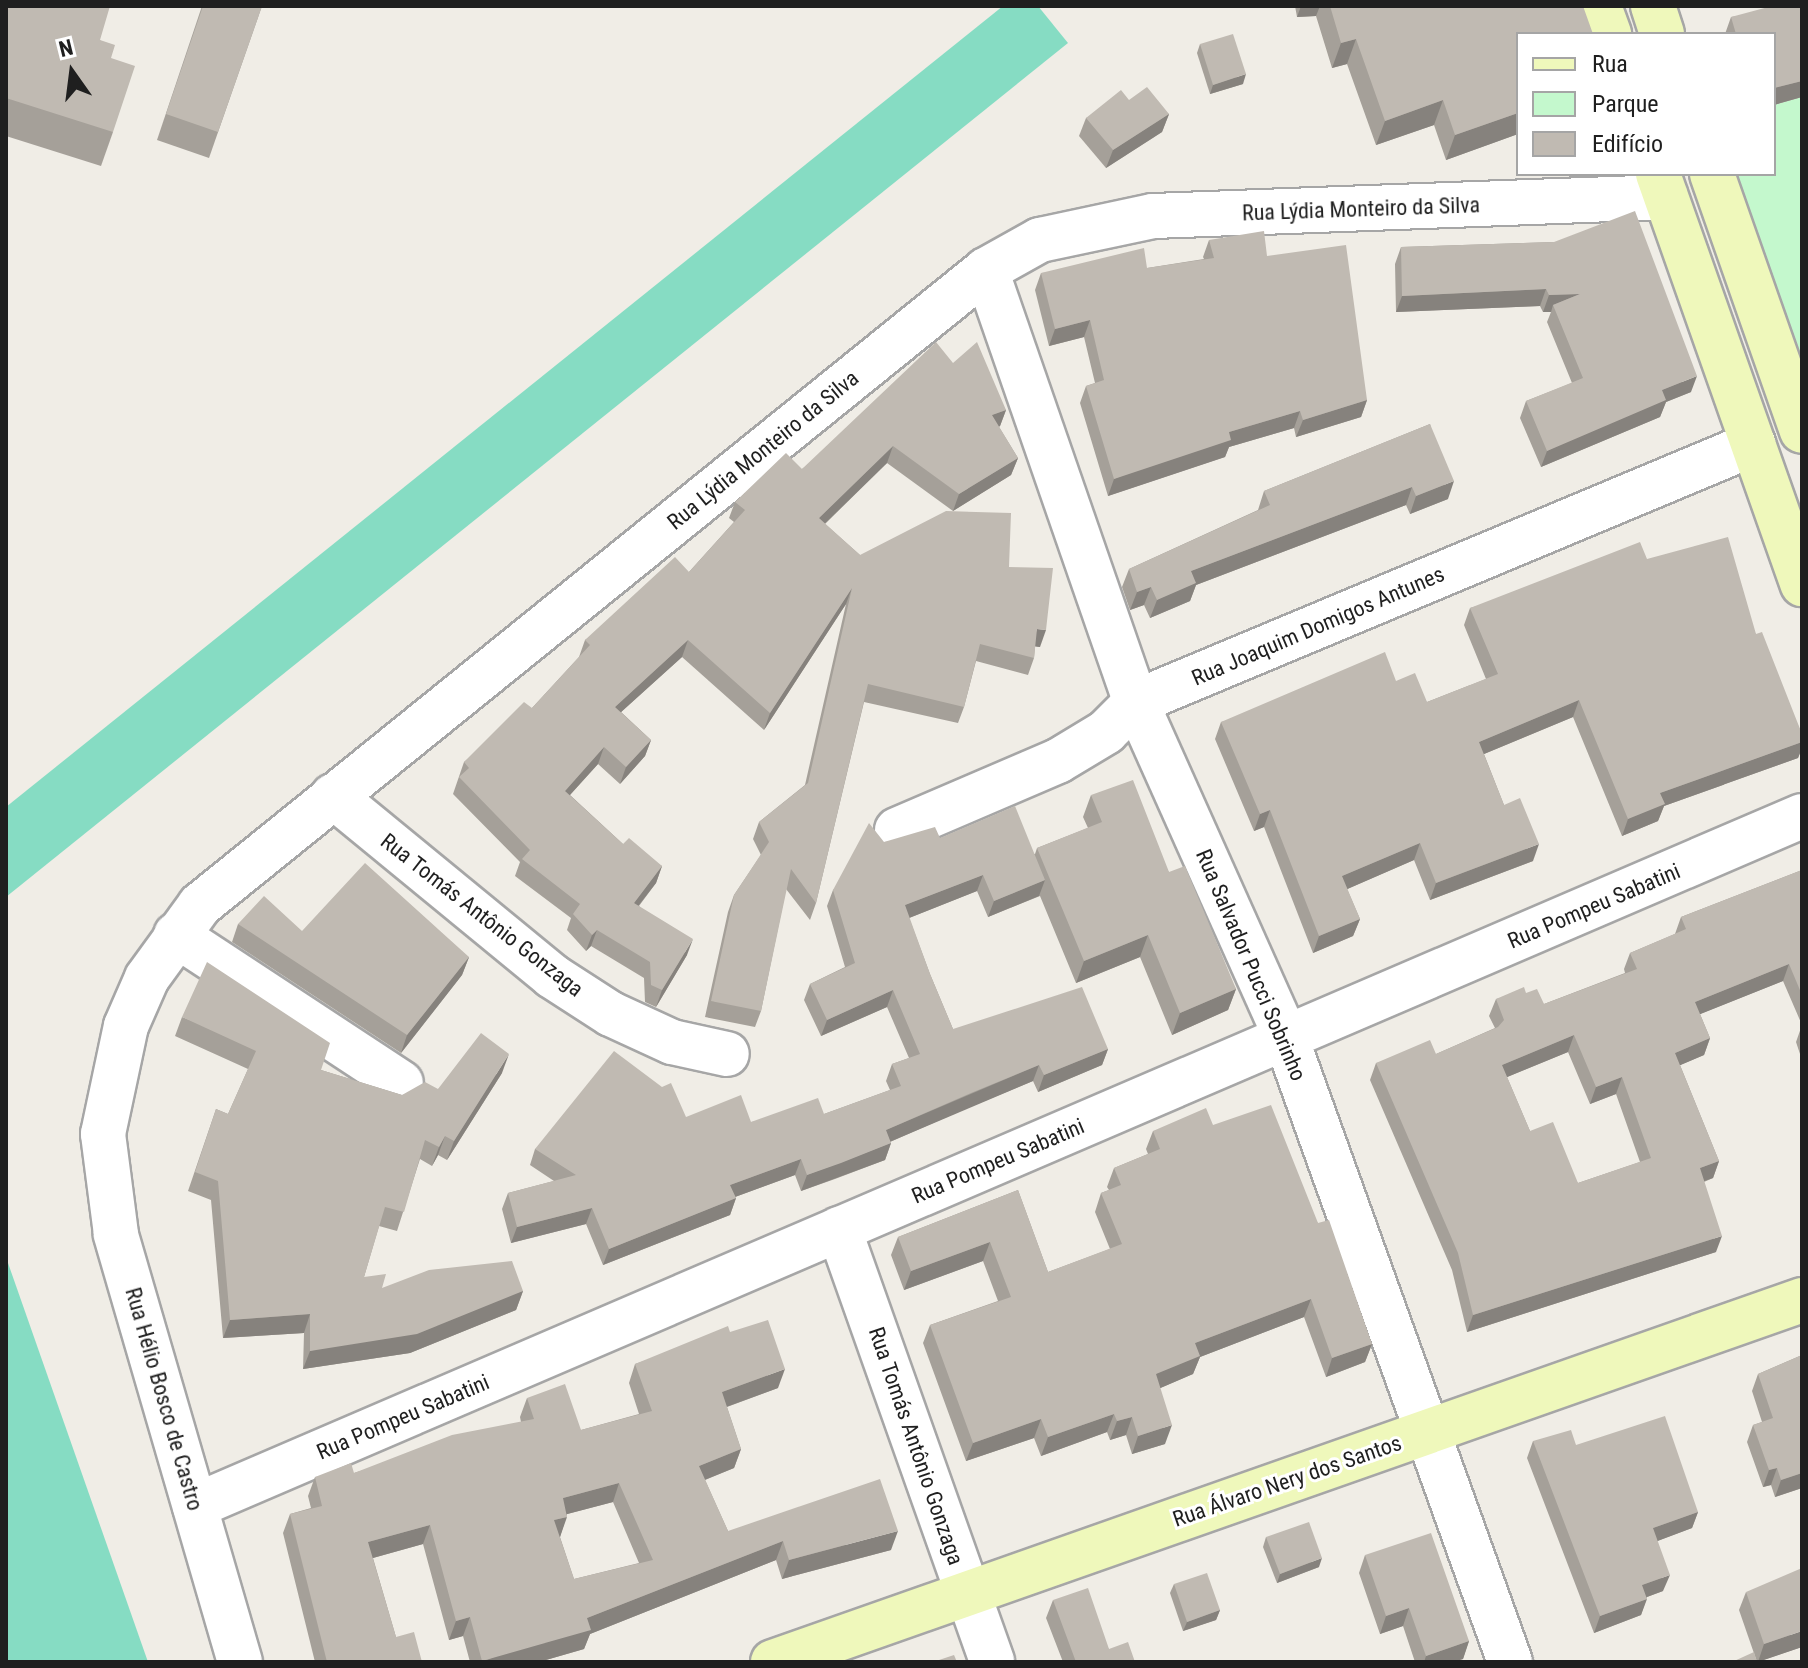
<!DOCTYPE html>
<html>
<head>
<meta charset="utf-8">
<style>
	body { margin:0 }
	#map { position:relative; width:1808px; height:1668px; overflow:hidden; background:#f0ede6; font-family:"Roboto Condensed",sans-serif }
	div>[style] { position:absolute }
	.park>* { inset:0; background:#c4f8cd }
	.pitch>* { inset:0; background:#86dcc3 }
	.roads { filter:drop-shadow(2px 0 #a6a6a6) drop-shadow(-2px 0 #a6a6a6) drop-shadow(0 2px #a6a6a6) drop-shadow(0 -2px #a6a6a6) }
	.minor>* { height:44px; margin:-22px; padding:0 22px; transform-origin:22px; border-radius:22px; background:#fff }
	.secondary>* { height:44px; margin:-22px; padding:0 22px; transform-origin:22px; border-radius:22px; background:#eff8bb }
	.wall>* { inset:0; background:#a5a099 }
	.shaded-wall>* { inset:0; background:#86827d }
	.building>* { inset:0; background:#c0bab2 }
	span { translate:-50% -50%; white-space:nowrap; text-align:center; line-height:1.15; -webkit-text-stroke:6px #fff; paint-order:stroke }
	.street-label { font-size:22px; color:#1f1f1f }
	.frame { position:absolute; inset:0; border:8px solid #1f1f1f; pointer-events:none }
	.legend { position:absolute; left:1516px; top:32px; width:260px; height:144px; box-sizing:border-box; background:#fff; border:2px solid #a5a5a5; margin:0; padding:10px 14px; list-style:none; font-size:24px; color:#1f1f1f }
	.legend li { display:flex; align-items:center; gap:16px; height:40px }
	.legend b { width:40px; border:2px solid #a5a5a5 }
	.north { position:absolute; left:32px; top:32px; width:80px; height:80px; -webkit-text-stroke:6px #fff; paint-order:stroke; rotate:346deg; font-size:22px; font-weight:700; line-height:32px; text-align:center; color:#1f1f1f }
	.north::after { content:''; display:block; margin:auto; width:28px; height:36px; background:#1f1f1f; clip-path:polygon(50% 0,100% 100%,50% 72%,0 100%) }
</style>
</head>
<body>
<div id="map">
	<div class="park">
		<div style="clip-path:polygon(1802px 97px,1802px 354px,1776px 358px,1712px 174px,1774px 174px,1774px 105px)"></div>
	</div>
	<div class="pitch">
		<div style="clip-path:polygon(1003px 6px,1038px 6px,1068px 43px,6px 897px,6px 807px)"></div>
		<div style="clip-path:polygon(8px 1263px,148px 1662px,6px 1662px)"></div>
	</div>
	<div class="roads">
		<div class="minor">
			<div style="left:986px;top:270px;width:457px;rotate:70.9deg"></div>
			<div style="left:1136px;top:702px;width:368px;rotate:65.9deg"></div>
			<div style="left:1286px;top:1038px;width:663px;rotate:70.25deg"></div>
			<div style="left:333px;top:796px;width:283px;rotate:39.4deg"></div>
			<div style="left:552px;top:976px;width:70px;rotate:32.8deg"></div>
			<div style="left:611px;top:1014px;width:67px;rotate:24.7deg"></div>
			<div style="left:672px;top:1042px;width:56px;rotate:12.3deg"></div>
			<div style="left:897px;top:830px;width:175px;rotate:-23.2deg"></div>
			<div style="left:1058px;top:761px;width:56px;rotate:-31.1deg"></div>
			<div style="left:1106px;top:732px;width:42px;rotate:-45deg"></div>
			<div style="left:1136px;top:702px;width:669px;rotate:-22.69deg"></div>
			<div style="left:176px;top:935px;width:269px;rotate:33.3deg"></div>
			<div style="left:839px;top:1229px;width:459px;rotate:70.5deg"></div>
			<div style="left:195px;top:1506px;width:1749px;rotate:-23.24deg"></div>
			<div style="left:240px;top:1662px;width:446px;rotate:-106.2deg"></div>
			<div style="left:116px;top:1234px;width:101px;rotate:-97.4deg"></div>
			<div style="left:103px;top:1134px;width:110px;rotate:-78deg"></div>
			<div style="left:126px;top:1026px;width:52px;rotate:-66.4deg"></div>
			<div style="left:147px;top:978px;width:90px;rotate:-54deg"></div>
			<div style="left:200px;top:905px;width:1010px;rotate:-38.93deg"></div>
			<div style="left:986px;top:270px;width:62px;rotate:-29.1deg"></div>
			<div style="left:1040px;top:240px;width:116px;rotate:-12deg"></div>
			<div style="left:1153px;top:216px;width:513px;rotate:-2.12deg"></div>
		</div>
		<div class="secondary">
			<div style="left:1599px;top:6px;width:30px;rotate:70deg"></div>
			<div style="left:1653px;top:6px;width:29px;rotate:72deg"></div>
			<div style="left:1658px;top:174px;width:435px;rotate:70.6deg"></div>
			<div style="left:1712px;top:174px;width:272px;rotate:70.7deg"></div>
			<div style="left:773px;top:1662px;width:1091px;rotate:-19.38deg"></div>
		</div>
	</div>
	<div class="wall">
		<div style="clip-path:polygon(6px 6px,100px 40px,111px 58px,113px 132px,101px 166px,6px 136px)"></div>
		<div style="clip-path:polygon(202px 6px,262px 6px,209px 158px,157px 140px)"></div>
		<div style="clip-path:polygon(1295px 6px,1583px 6px,1518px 34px,1518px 134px,1446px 160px,1434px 125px,1376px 145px,1347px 64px,1332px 68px,1316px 16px,1297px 17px)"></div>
		<div style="clip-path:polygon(1802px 6px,1802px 97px,1774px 105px,1774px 34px,1725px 34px,1731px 17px)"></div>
		<div style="clip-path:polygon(1200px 44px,1243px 84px,1210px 94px,1197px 53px)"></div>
		<div style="clip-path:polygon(1129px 100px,1169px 114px,1162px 132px,1106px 168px,1079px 136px,1086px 118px)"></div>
		<div style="clip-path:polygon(1209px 240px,1267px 256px,1367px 400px,1361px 417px,1296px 437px,1294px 428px,1229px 447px,1225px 457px,1108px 496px,1080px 403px,1086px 386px,1095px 383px,1084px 337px,1049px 346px,1035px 290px,1041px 273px,1147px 268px,1204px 259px,1203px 257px)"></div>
		<div style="clip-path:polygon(1554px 242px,1691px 392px,1666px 402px,1660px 417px,1541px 467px,1520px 418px,1526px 401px,1572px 383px,1547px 322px,1551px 312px,1543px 312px,1540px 306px,1396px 312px,1395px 264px,1401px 247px)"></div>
		<div style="clip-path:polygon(953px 363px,1006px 410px,1000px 426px,999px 427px,1018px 458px,1011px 475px,953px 511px,887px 463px,825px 524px,860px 555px,1009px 567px,1040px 647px,1035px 646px,1034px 658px,1028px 675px,976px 661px,964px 707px,958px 723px,864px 702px,816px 903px,810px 920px,786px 889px,761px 1011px,755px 1027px,705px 1017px,728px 912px,734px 895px,761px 855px,753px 839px,759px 822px,805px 785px,846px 604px,764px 730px,682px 657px,621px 712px,651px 740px,645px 756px,620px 784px,598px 764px,570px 795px,623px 844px,662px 866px,656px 883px,639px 906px,687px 955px,656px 1007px,645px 1002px,644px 978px,591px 946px,586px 951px,567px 930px,571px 918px,515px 876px,520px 862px,453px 794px,464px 762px,532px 708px,579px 657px,585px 640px,689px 572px,734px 522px,729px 518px,735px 502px,802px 469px)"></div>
		<div style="clip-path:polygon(1430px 424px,1448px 499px,1410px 514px,1406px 505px,1196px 585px,1190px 601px,1150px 618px,1144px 605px,1130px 610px,1122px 587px,1129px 569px,1258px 510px,1264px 491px)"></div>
		<div style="clip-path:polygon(1647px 559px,1756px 634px,1802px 734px,1802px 748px,1798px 758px,1664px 806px,1658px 821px,1622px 836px,1573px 717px,1484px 754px,1504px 805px,1533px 861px,1430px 900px,1414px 860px,1347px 889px,1360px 919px,1353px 936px,1313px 953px,1264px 827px,1254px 831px,1215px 739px,1221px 722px,1396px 681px,1427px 702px,1486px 679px,1464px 625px,1470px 608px)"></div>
		<div style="clip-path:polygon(1091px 795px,1169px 872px,1236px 989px,1228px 1010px,1172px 1035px,1140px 957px,1076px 983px,1040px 896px,988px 917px,977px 891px,909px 918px,930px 974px,953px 1029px,1108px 1049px,1102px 1065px,1038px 1092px,1033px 1081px,965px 1109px,890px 1142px,891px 1143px,885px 1160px,835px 1179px,801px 1191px,795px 1175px,735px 1197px,736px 1198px,730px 1215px,603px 1265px,586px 1224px,511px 1243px,502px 1209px,508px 1193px,554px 1181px,530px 1165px,535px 1149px,686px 1117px,751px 1122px,824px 1114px,890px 1090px,886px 1081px,892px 1064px,909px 1058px,887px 1007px,821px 1036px,804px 1000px,810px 984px,845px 967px,827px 906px,833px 890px,884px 842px,940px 838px,1035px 854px,1037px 848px,1088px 828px,1083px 817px)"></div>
		<div style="clip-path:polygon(evenodd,1802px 870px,1802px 1060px,1796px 1042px,1802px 1025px,1783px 981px,1700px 1014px,1710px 1038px,1704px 1055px,1680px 1065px,1719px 1161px,1713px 1178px,1704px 1182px,1716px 1252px,1467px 1332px,1452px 1270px,1370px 1080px,1376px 1063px,1436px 1054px,1495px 1028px,1489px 1016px,1496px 999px,1526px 993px,1544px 1004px,1625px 973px,1624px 969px,1630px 953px,1675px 934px,1681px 917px,1802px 870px,1568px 1052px,1590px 1104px,1616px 1094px,1640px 1162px,1578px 1183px,1530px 1131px,1507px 1077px,1568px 1052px)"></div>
		<div style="clip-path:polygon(238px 924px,302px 931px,469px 957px,462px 975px,401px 1053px,232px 942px)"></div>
		<div style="clip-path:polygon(182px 1017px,321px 1070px,402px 1095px,438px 1089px,502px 1073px,447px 1160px,438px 1155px,432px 1166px,420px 1159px,397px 1231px,379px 1226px,364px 1277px,382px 1288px,523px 1291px,516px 1310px,410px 1353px,303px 1369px,304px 1333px,223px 1338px,211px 1200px,188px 1191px,216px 1109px,228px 1114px,248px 1069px,175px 1036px)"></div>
		<div style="clip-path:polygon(1213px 1125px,1318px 1223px,1372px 1344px,1365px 1362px,1326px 1377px,1304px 1317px,1200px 1357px,1193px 1374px,1160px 1388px,1165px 1444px,1132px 1454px,1126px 1435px,1110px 1440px,1107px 1432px,1041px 1456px,1034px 1438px,966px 1461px,923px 1343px,930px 1325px,998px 1301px,983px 1261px,904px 1290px,891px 1255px,898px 1237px,1018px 1190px,1048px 1272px,1110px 1249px,1095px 1212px,1101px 1193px,1109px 1190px,1107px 1187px,1114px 1168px,1148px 1154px,1146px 1149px,1153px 1131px)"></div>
		<div style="clip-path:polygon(evenodd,730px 1332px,778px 1388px,727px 1407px,741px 1449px,734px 1468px,705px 1480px,728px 1531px,891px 1550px,782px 1579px,776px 1560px,590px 1634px,584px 1649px,539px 1662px,470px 1662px,463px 1636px,449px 1640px,423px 1544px,373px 1558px,396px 1637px,422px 1662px,315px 1662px,283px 1533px,290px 1514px,311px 1508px,308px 1496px,315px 1477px,354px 1473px,521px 1422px,520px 1417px,527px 1398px,581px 1430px,639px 1414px,629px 1383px,635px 1364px,730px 1332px,613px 1502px,639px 1563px,574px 1579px,560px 1537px,567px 1514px,613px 1502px)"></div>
		<div style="clip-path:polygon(1802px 1355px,1802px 1488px,1775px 1497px,1771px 1485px,1763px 1487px,1747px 1442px,1753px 1425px,1762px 1422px,1752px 1391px,1758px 1374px)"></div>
		<div style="clip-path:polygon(1533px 1441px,1576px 1445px,1698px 1512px,1692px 1528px,1657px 1541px,1663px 1591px,1647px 1597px,1641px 1615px,1594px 1633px,1527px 1458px)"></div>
		<div style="clip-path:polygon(1266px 1537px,1319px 1567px,1277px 1583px,1263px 1547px)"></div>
		<div style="clip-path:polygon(1365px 1555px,1469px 1641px,1463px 1659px,1453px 1662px,1415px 1662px,1403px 1626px,1380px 1634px,1359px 1573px)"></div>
		<div style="clip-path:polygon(1174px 1584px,1220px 1610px,1216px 1620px,1183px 1631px,1170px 1593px)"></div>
		<div style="clip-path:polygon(1746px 1592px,1802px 1647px,1757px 1662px,1739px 1610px)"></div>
		<div style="clip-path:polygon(1053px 1600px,1109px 1649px,1135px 1662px,1063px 1662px,1046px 1618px)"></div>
	</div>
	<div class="shaded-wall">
		<div style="clip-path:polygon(1301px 6px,1320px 6px,1316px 16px,1297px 17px)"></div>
		<div style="clip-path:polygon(1356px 39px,1347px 64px,1332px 68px,1341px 43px)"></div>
		<div style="clip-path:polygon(1246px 74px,1243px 84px,1210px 94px,1213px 85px)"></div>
		<div style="clip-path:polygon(1802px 81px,1802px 97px,1774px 105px,1774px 88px)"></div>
		<div style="clip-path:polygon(1443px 100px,1434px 125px,1376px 145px,1385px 121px)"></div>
		<div style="clip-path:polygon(1518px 113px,1518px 134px,1446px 160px,1455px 135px)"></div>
		<div style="clip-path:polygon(1169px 114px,1162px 132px,1106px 168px,1113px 150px)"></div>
		<div style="clip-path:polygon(1546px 289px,1540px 306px,1396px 312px,1402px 296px)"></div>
		<div style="clip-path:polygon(1580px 294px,1553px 305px,1551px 312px,1543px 312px,1549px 295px)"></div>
		<div style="clip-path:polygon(1090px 320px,1084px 337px,1049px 346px,1055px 329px)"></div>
		<div style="clip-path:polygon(1697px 376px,1691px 392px,1666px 402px,1660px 417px,1541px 467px,1547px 451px,1662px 390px)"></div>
		<div style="clip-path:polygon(1367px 400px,1361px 417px,1296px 437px,1303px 420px)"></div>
		<div style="clip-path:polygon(1006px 410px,1000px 426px,986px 432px,992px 415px)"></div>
		<div style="clip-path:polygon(1300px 411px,1294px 428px,1229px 447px,1225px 457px,1108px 496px,1114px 479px,1229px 432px)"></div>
		<div style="clip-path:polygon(893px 446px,887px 463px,813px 535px,819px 518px)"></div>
		<div style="clip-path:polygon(1018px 458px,1011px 475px,953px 511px,959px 494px)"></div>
		<div style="clip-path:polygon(1454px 481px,1448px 499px,1410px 514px,1416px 496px)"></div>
		<div style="clip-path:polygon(1412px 487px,1406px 505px,1196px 585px,1190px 601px,1150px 618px,1157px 600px,1191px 571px)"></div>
		<div style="clip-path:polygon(1151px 587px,1144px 605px,1130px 610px,1137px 592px)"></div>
		<div style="clip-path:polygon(852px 588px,846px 604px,764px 730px,770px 713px)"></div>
		<div style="clip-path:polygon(1037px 629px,1046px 630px,1040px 647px,1031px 646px)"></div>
		<div style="clip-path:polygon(688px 640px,682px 657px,609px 723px,615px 707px)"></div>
		<div style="clip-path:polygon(1579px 700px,1573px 717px,1472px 759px,1479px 742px)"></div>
		<div style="clip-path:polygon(651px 740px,645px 756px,620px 784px,626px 767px)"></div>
		<div style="clip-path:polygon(1802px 742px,1802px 748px,1798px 758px,1664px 806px,1658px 821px,1622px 836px,1628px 819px,1660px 793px)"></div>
		<div style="clip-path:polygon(604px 747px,598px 764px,559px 807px,565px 791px)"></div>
		<div style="clip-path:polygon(1270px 810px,1264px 827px,1254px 831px,1260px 814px)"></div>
		<div style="clip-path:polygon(1420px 843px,1414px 860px,1336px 894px,1342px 876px)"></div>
		<div style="clip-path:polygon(1539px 844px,1533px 861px,1430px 900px,1436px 883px)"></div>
		<div style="clip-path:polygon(662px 866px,656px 883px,628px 919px,634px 903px)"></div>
		<div style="clip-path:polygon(983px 875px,977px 891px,899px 922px,905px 905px)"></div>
		<div style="clip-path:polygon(1045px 880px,1039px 896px,988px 917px,994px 901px)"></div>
		<div style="clip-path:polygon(1360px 919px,1353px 936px,1313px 953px,1319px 936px)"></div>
		<div style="clip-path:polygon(597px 930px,591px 946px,586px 951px,592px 935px)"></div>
		<div style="clip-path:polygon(1148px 935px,1140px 957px,1076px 983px,1084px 961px)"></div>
		<div style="clip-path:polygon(693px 939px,687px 955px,656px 1007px,662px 990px)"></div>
		<div style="clip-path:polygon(469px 957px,462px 975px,401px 1053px,407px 1035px)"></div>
		<div style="clip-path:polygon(1789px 964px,1783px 981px,1688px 1019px,1695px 1002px)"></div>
		<div style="clip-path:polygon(1236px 989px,1228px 1010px,1172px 1035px,1180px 1013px)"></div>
		<div style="clip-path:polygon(893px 990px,887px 1007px,821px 1036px,827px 1020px)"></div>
		<div style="clip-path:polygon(1574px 1035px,1568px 1052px,1495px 1082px,1502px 1065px)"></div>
		<div style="clip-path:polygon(1710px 1038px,1704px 1055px,1669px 1070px,1675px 1053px)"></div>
		<div style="clip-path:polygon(1108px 1049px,1102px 1065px,1038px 1092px,1044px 1075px)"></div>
		<div style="clip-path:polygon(509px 1054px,502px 1073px,447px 1160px,454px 1141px)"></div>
		<div style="clip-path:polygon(1039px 1065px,1033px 1081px,880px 1146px,886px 1130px)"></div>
		<div style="clip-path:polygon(1622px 1077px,1616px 1094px,1590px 1104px,1596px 1087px)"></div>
		<div style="clip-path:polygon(445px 1136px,438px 1155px,432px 1166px,439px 1147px)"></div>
		<div style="clip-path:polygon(891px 1143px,885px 1160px,801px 1191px,807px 1175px)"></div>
		<div style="clip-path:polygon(801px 1159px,795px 1175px,724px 1201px,730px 1185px)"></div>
		<div style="clip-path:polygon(1719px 1161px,1713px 1178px,1693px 1185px,1700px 1168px)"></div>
		<div style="clip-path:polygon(736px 1198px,730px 1215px,603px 1265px,609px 1249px)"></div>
		<div style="clip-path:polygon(592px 1208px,586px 1224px,511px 1243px,517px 1227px)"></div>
		<div style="clip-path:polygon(1722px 1236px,1716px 1252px,1467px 1332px,1473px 1315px)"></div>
		<div style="clip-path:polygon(990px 1242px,983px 1261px,904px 1290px,911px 1271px)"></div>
		<div style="clip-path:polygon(523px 1291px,516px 1310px,410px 1353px,303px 1369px,310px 1351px)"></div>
		<div style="clip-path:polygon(1311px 1299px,1304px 1317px,1200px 1357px,1193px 1374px,1149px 1393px,1156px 1374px,1195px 1343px)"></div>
		<div style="clip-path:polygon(310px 1314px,304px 1333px,223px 1338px,230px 1320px)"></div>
		<div style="clip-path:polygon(1372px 1344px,1365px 1362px,1326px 1377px,1332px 1358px)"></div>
		<div style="clip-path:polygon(785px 1369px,778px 1388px,715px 1411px,722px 1392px)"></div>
		<div style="clip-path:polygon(1114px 1414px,1107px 1432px,1041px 1456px,1048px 1437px)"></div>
		<div style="clip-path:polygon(1132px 1417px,1126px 1435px,1110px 1440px,1117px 1421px)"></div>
		<div style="clip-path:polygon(1041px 1419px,1034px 1438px,966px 1461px,973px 1443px)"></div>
		<div style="clip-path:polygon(1172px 1425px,1165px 1444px,1132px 1454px,1138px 1436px)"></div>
		<div style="clip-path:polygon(741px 1449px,734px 1468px,692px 1485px,699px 1466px)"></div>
		<div style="clip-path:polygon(1777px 1468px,1771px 1485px,1763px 1487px,1769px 1470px)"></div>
		<div style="clip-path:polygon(1802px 1473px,1802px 1488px,1775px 1497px,1781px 1480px)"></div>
		<div style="clip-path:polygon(619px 1483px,613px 1502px,556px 1517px,563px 1498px)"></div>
		<div style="clip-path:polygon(1698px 1512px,1692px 1528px,1647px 1545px,1653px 1528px)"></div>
		<div style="clip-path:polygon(567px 1517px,560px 1537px,547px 1539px,554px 1520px)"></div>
		<div style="clip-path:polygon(430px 1525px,423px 1544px,362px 1561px,368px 1542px)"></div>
		<div style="clip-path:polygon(898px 1531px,891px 1550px,782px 1579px,789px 1560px)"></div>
		<div style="clip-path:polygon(783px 1541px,776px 1560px,590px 1634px,584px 1649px,539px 1662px,482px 1662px,587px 1618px)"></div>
		<div style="clip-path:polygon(1322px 1558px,1319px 1567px,1277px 1583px,1280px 1574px)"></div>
		<div style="clip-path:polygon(1670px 1575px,1663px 1591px,1636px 1601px,1642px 1585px)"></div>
		<div style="clip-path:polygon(1647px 1599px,1641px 1615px,1594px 1633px,1600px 1616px)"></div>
		<div style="clip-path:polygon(1409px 1608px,1403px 1626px,1380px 1634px,1386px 1616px)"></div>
		<div style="clip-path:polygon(1220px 1610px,1216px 1620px,1183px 1631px,1187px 1622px)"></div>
		<div style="clip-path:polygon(470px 1617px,463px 1636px,449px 1640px,456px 1621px)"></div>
		<div style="clip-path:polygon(1802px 1631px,1802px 1647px,1758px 1662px,1764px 1644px)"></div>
		<div style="clip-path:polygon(1469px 1641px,1463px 1659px,1453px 1662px,1424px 1662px,1426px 1656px)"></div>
	</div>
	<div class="building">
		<div style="clip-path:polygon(6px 6px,110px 6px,100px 40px,115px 45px,111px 58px,135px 66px,113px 132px,6px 98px)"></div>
		<div style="clip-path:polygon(203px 6px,262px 6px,218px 132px,166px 114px)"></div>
		<div style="clip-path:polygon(1330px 6px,1583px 6px,1593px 34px,1518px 34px,1518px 113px,1455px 135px,1443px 100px,1385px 121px,1356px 39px,1341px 43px)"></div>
		<div style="clip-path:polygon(1772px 6px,1802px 6px,1802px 81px,1774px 88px,1774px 34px,1736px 34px,1731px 17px)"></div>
		<div style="clip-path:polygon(1233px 34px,1246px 74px,1213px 85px,1200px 44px)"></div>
		<div style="clip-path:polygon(1147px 87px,1169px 114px,1113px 150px,1086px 118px,1121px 90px,1129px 100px)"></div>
		<div style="clip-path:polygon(1635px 211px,1697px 376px,1662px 390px,1666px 400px,1547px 451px,1526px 401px,1583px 378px,1553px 305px,1580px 294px,1549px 295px,1546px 289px,1402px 296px,1401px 247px,1554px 242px)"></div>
		<div style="clip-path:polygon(1264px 231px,1267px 256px,1346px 245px,1367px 400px,1303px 420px,1300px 411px,1229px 432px,1231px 440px,1114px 479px,1086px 386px,1104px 380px,1090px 320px,1055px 329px,1041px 273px,1144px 248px,1147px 268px,1214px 258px,1209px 240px)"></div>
		<div style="clip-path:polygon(936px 342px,953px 363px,977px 342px,1006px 410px,992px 415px,1018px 458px,959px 494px,893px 446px,819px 518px,860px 555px,946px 511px,1011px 513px,1009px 567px,1053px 568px,1046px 630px,1037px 629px,1034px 658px,980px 644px,964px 707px,868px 684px,816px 903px,791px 869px,761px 1011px,711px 1001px,734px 895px,769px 842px,759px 822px,808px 783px,852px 588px,770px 713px,688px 640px,615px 707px,651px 740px,626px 767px,604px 747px,565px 791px,623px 844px,629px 838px,662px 866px,634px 903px,693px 939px,662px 990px,651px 985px,650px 962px,597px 930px,592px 935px,573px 914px,580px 904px,522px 859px,530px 850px,459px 777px,469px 768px,464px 762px,524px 702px,532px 708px,590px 645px,585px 640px,675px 557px,689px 572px,745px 510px,735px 502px,786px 453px,802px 469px)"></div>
		<div style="clip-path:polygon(1430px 424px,1454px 481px,1416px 496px,1412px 487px,1191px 571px,1196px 583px,1157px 600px,1151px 587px,1137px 592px,1129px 569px,1270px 505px,1264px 491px)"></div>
		<div style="clip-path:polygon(1728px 537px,1756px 634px,1762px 632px,1802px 734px,1802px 742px,1660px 793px,1665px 804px,1628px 819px,1579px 700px,1479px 742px,1504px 805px,1520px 798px,1539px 844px,1436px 883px,1420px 843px,1342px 876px,1360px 919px,1319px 936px,1270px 810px,1260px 814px,1221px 722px,1385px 652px,1396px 681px,1415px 673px,1427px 702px,1498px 674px,1470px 608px,1640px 542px,1647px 559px)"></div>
		<div style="clip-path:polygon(1133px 780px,1169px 872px,1185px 866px,1236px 989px,1180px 1013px,1148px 935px,1084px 961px,1037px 848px,1102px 822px,1091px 795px)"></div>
		<div style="clip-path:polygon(1015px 806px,1045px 880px,994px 901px,983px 875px,905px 905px,930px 974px,953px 1029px,1082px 987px,1108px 1049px,1044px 1075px,1039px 1065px,971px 1093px,886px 1130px,891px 1143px,841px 1163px,807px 1175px,801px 1159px,730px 1185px,736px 1198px,609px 1249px,592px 1208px,517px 1227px,508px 1193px,576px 1175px,535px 1149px,614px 1051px,662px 1087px,671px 1083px,686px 1117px,741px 1095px,751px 1122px,818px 1098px,824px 1114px,901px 1086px,892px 1064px,920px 1054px,893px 990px,827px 1020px,810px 984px,855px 963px,833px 890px,869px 823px,884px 842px,935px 827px,940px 838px)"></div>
		<div style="clip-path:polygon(365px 863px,469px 957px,407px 1035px,238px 924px,264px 896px,302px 931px)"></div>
		<div style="clip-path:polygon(evenodd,1802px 870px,1802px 995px,1789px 964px,1695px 1002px,1710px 1038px,1675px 1053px,1719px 1161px,1700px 1168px,1722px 1236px,1473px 1315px,1458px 1253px,1376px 1063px,1430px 1040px,1436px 1054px,1498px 1027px,1504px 1020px,1496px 999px,1524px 987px,1526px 993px,1537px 989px,1544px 1004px,1637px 969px,1630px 953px,1686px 929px,1681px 917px,1802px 870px,1574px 1035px,1596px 1087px,1622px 1077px,1651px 1158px,1578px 1183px,1553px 1122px,1530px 1131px,1502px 1065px,1574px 1035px)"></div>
		<div style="clip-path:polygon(207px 962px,330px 1043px,321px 1070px,402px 1095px,425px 1082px,438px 1089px,481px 1033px,509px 1054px,454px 1141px,445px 1136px,439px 1147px,425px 1140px,404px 1212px,385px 1207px,364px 1277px,386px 1274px,382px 1288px,429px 1270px,512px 1261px,523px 1291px,417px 1334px,310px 1351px,310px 1314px,230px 1320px,218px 1181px,195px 1172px,216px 1109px,228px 1114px,256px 1051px,182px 1017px)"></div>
		<div style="clip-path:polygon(1271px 1105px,1318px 1223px,1329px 1220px,1372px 1344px,1332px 1358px,1311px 1299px,1195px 1343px,1200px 1356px,1156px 1374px,1172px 1425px,1138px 1436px,1132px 1417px,1117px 1421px,1114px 1414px,1048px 1437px,1041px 1419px,973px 1443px,930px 1325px,1011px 1297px,990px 1242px,911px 1271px,898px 1237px,1018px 1190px,1048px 1272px,1122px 1244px,1101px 1193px,1121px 1185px,1114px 1168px,1160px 1149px,1153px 1131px,1206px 1108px,1213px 1125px)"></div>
		<div style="clip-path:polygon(evenodd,768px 1320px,785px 1369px,722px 1392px,741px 1449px,699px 1466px,728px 1531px,880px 1479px,898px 1531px,789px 1560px,783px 1541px,587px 1618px,591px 1630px,482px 1661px,470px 1617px,456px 1621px,430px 1525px,368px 1542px,396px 1637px,414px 1632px,422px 1662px,327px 1662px,290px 1514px,322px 1506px,315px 1477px,351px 1463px,354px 1473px,452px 1435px,534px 1419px,527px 1398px,565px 1384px,581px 1430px,652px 1411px,635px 1364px,728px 1326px,730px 1332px,768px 1320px,619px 1483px,653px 1560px,574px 1579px,554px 1520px,567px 1517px,563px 1498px,619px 1483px)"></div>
		<div style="clip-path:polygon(1802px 1355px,1802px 1473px,1781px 1480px,1777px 1468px,1769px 1470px,1753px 1425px,1773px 1418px,1758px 1374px)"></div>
		<div style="clip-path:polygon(1665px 1416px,1698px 1512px,1653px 1528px,1670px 1575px,1642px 1585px,1647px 1599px,1600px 1616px,1533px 1441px,1571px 1430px,1576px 1445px)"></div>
		<div style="clip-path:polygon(1309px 1522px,1322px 1558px,1280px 1574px,1266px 1537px)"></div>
		<div style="clip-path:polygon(1431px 1533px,1469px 1641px,1426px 1656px,1409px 1608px,1386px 1616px,1365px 1555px)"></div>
		<div style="clip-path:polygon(1802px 1568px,1802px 1631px,1764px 1644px,1746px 1592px)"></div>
		<div style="clip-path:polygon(1207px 1573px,1220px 1610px,1187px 1622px,1174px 1584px)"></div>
		<div style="clip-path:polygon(1088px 1588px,1109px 1649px,1128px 1642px,1135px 1662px,1076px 1662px,1053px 1600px)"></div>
		<div style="clip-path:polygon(1754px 1652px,1757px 1662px,1732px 1662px)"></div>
		<div style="clip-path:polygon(954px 1655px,957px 1662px,933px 1662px)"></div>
	</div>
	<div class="street-label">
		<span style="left:1361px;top:209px;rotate:-2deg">Rua Lýdia Monteiro da Silva</span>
		<span style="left:763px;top:450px;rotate:-39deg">Rua Lýdia Monteiro da Silva</span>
		<span style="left:1318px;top:626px;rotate:-23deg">Rua Joaquim Domigos Antunes</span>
		<span style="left:1594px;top:906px;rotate:-23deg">Rua Pompeu Sabatini</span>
		<span style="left:482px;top:915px;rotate:38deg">Rua Tomás Antônio Gonzaga</span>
		<span style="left:1251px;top:965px;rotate:67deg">Rua Salvador Pucci Sobrinho</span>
		<span style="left:998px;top:1161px;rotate:-23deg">Rua Pompeu Sabatini</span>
		<span style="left:164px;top:1399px;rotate:74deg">Rua Hélio Bosco de Castro</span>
		<span style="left:403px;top:1417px;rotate:-23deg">Rua Pompeu Sabatini</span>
		<span style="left:916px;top:1446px;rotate:71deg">Rua Tomás Antônio Gonzaga</span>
		<span style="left:1287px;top:1481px;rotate:-19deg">Rua Álvaro Nery dos Santos</span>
	</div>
	<div class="frame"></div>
	<ul class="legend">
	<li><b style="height:10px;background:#eff8bb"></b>Rua</li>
	<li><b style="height:22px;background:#c4f8cd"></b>Parque</li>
	<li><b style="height:22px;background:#c0bab2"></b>Edifício</li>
	</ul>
	<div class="north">N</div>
</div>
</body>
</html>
